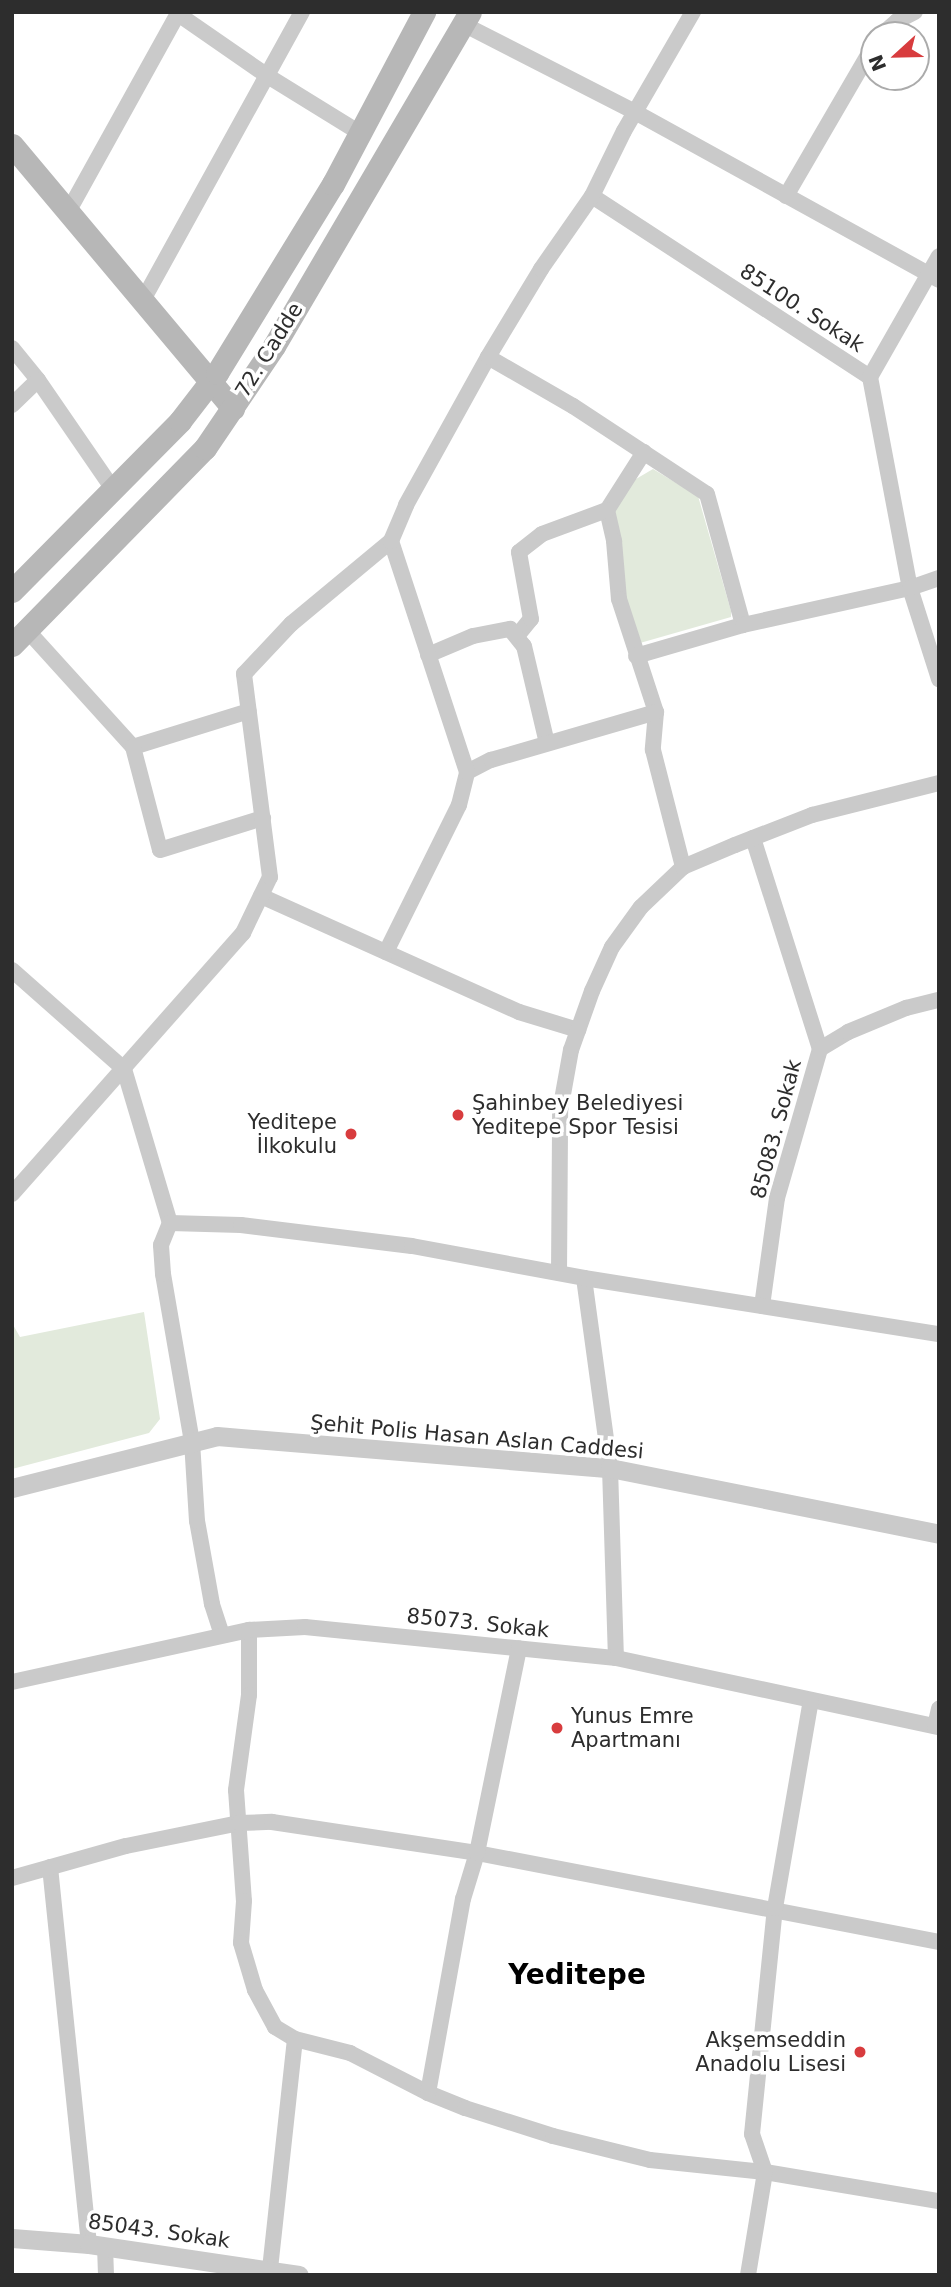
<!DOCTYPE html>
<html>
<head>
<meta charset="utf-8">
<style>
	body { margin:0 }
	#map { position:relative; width:951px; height:2287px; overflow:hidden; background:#fff; font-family:"DejaVu Sans",sans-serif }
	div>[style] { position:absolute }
	.green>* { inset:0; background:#e2eadc }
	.minor>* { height:16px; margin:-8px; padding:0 8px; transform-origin:8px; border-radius:8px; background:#cacaca }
	.tertiary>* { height:19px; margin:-9.5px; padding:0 9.5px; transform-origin:9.5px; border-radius:9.5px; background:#cacaca }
	.secondary>* { height:23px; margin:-11.5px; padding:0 11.5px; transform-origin:11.5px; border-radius:11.5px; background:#b7b7b7 }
	.dots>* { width:19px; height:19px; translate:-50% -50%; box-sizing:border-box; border:4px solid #fff; border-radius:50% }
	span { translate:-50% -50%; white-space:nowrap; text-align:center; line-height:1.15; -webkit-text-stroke:7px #fff; paint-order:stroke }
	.street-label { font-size:21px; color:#2d2d2d }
	.poi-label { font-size:21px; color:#2d2d2d }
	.left { translate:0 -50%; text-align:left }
	.right { translate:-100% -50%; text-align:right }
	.district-label { font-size:28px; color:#000; font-weight:700 }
	.frame { position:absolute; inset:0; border:14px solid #2d2d2d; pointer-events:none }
	.north { position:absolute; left:860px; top:21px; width:70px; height:70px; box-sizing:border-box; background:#fff; border:2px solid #ababab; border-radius:50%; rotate:248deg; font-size:19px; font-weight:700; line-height:28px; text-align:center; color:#2d2d2d }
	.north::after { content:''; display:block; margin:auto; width:24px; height:32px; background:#d83c3e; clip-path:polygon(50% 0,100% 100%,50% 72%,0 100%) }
</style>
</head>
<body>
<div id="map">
	<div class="green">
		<div style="clip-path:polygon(653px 469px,698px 496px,731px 611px,731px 617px,640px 643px,606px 532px,624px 486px)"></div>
		<div style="clip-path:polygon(144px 1312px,160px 1419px,149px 1433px,12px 1469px,12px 1323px,20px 1337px)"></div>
	</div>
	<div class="minor">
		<div style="left:178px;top:14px;width:107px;rotate:34.7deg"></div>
		<div style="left:266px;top:75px;width:110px;rotate:31.7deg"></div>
		<div style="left:463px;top:24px;width:193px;rotate:27.1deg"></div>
		<div style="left:635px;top:112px;width:347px;rotate:28.9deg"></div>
		<div style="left:881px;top:35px;width:21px;rotate:-41deg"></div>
		<div style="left:897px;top:21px;width:20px;rotate:-27deg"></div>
		<div style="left:592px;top:196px;width:332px;rotate:33.1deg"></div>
		<div style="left:870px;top:377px;width:215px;rotate:79.3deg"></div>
		<div style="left:910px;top:588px;width:96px;rotate:72.3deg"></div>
		<div style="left:786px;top:196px;width:175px;rotate:-59.8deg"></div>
		<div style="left:68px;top:212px;width:229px;rotate:-61deg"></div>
		<div style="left:143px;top:300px;width:329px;rotate:-61.1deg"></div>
		<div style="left:12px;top:348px;width:41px;rotate:50.9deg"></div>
		<div style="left:38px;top:380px;width:132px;rotate:55.5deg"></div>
		<div style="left:488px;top:357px;width:98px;rotate:30deg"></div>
		<div style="left:573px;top:406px;width:160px;rotate:33.3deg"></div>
		<div style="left:707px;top:494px;width:136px;rotate:74.6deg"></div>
		<div style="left:870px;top:377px;width:139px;rotate:-60.3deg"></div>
		<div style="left:12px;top:405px;width:36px;rotate:-44deg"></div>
		<div style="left:644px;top:452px;width:69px;rotate:122.5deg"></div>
		<div style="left:607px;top:510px;width:32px;rotate:77deg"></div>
		<div style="left:614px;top:541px;width:58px;rotate:85.1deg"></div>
		<div style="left:619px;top:599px;width:119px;rotate:71.9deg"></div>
		<div style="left:656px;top:712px;width:38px;rotate:95deg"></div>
		<div style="left:653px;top:750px;width:121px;rotate:75.6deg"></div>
		<div style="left:27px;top:630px;width:158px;rotate:47.8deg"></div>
		<div style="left:133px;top:747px;width:121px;rotate:-17.2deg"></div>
		<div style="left:517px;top:636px;width:22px;rotate:-51deg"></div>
		<div style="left:531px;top:619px;width:68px;rotate:-100.2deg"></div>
		<div style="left:519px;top:552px;width:29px;rotate:-38deg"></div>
		<div style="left:542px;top:534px;width:69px;rotate:-20.3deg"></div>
		<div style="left:428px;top:655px;width:49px;rotate:-22.9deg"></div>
		<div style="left:473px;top:636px;width:38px;rotate:-11deg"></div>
		<div style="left:510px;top:629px;width:22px;rotate:51deg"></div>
		<div style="left:524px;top:646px;width:100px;rotate:76.7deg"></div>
		<div style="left:636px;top:656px;width:111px;rotate:-16.2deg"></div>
		<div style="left:743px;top:625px;width:171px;rotate:-12.5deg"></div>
		<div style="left:910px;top:588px;width:31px;rotate:-19deg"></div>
		<div style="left:133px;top:747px;width:106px;rotate:75.3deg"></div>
		<div style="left:160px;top:850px;width:108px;rotate:-17.3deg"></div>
		<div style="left:467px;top:772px;width:27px;rotate:-27deg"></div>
		<div style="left:491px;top:760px;width:172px;rotate:-16.2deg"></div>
		<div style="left:753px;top:838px;width:221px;rotate:72.4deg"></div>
		<div style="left:261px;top:896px;width:283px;rotate:24.2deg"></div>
		<div style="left:519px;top:1012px;width:62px;rotate:17deg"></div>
		<div style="left:386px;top:952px;width:164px;rotate:-63.6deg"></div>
		<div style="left:459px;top:805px;width:34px;rotate:-76deg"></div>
		<div style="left:467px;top:772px;width:243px;rotate:-108.2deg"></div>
		<div style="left:12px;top:970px;width:149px;rotate:41.5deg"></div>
		<div style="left:124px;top:1069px;width:161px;rotate:73.4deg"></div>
		<div style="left:12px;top:1194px;width:349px;rotate:-48.5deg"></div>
		<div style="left:243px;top:933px;width:62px;rotate:-64.3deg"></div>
		<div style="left:270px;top:877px;width:205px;rotate:-97.3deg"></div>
		<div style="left:244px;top:674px;width:69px;rotate:-46.8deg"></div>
		<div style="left:291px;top:624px;width:130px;rotate:-39.7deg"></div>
		<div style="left:391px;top:541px;width:39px;rotate:-67deg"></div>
		<div style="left:406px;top:505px;width:169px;rotate:-61deg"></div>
		<div style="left:488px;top:357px;width:103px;rotate:-58.9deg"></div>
		<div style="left:541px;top:269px;width:89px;rotate:-55.1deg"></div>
		<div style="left:592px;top:196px;width:72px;rotate:-63.8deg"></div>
		<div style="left:624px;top:131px;width:138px;rotate:-59.9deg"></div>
		<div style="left:559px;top:1273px;width:162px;rotate:-89.6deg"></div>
		<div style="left:560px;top:1111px;width:62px;rotate:-79.8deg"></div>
		<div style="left:571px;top:1050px;width:63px;rotate:-70.4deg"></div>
		<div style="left:592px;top:991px;width:48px;rotate:-65.6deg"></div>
		<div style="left:612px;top:947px;width:49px;rotate:-54.1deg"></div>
		<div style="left:641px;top:907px;width:58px;rotate:-43.6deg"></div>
		<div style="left:683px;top:867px;width:56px;rotate:-22.9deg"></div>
		<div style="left:735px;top:845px;width:83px;rotate:-21.3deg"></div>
		<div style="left:812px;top:815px;width:131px;rotate:-14.1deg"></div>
		<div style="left:584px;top:1278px;width:192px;rotate:82.2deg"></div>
		<div style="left:610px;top:1468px;width:190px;rotate:88.2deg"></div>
		<div style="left:762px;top:1306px;width:109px;rotate:-82.1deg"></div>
		<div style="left:777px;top:1198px;width:155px;rotate:-73.9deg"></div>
		<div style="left:820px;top:1049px;width:33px;rotate:-31deg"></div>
		<div style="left:848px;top:1032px;width:63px;rotate:-22.5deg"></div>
		<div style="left:906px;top:1008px;width:34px;rotate:-14deg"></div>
		<div style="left:249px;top:1630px;width:65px;rotate:90deg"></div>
		<div style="left:249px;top:1695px;width:96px;rotate:97.8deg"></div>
		<div style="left:236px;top:1790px;width:111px;rotate:85.9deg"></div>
		<div style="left:244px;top:1901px;width:42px;rotate:94.1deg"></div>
		<div style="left:241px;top:1943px;width:49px;rotate:73.4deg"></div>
		<div style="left:255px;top:1990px;width:42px;rotate:61.6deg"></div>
		<div style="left:275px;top:2027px;width:23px;rotate:31deg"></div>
		<div style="left:295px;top:2039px;width:57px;rotate:14.3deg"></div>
		<div style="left:350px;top:2053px;width:88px;rotate:27.1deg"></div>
		<div style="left:428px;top:2093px;width:40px;rotate:22deg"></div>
		<div style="left:465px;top:2108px;width:92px;rotate:17.7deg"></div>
		<div style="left:553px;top:2136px;width:100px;rotate:13.9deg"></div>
		<div style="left:650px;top:2160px;width:116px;rotate:6deg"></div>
		<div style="left:765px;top:2172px;width:176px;rotate:9.5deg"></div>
		<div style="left:222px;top:1635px;width:33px;rotate:-108deg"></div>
		<div style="left:212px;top:1604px;width:84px;rotate:-100.2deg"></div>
		<div style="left:197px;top:1521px;width:79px;rotate:-93.6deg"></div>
		<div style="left:192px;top:1442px;width:170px;rotate:-99.8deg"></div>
		<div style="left:163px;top:1274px;width:29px;rotate:-94deg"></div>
		<div style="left:161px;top:1245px;width:24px;rotate:-68deg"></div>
		<div style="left:170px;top:1223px;width:71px;rotate:1.6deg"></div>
		<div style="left:241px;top:1225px;width:172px;rotate:7deg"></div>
		<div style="left:412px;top:1246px;width:175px;rotate:10.5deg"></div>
		<div style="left:584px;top:1278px;width:359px;rotate:9deg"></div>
		<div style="left:12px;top:1682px;width:243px;rotate:-12.4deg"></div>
		<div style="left:249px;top:1630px;width:56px;rotate:-3.1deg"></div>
		<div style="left:305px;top:1627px;width:313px;rotate:5.7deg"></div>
		<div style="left:616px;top:1658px;width:330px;rotate:12.1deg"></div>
		<div style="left:935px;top:1726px;width:18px;rotate:-77deg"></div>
		<div style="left:50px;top:1867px;width:379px;rotate:84.1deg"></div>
		<div style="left:12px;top:1878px;width:118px;rotate:-15.7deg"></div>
		<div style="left:126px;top:1846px;width:115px;rotate:-11.5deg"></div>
		<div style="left:239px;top:1823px;width:33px;rotate:-2deg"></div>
		<div style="left:272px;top:1822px;width:207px;rotate:8.6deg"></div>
		<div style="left:477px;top:1853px;width:470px;rotate:10.9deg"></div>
		<div style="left:428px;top:2093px;width:197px;rotate:-79.8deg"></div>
		<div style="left:463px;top:1899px;width:48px;rotate:-73.1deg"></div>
		<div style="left:477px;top:1853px;width:209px;rotate:-78.4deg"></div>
		<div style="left:105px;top:2246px;width:29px;rotate:88deg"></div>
		<div style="left:270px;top:2269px;width:231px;rotate:-83.8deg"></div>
		<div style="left:748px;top:2275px;width:104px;rotate:-80.6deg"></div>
		<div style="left:765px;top:2172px;width:40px;rotate:-108.9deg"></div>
		<div style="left:752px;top:2134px;width:227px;rotate:-84.2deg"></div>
		<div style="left:775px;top:1908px;width:211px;rotate:-80.2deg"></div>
	</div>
	<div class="tertiary">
		<div style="left:12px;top:1488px;width:211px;rotate:-14.2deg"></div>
		<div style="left:217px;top:1436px;width:394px;rotate:4.7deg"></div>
		<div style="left:610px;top:1468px;width:336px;rotate:11.3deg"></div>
		<div style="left:12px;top:2238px;width:77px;rotate:4.5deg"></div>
		<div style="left:89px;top:2244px;width:212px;rotate:8.4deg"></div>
	</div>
	<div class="secondary">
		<div style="left:12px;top:145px;width:344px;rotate:50deg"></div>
		<div style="left:12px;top:591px;width:239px;rotate:-45.3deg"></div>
		<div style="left:180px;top:421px;width:61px;rotate:-52.4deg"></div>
		<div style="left:217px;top:373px;width:222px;rotate:-58.5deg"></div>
		<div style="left:333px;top:184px;width:195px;rotate:-62.1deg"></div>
		<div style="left:12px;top:645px;width:276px;rotate:-45.6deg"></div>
		<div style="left:205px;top:448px;width:123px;rotate:-55.9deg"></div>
		<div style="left:274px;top:346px;width:387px;rotate:-59.6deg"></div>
	</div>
	<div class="dots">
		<div style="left:458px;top:1115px;background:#d83c3e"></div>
		<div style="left:351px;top:1134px;background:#d83c3e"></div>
		<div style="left:557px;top:1728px;background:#d83c3e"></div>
		<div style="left:860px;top:2052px;background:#d83c3e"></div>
	</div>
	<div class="street-label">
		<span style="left:802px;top:308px;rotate:33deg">85100. Sokak</span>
		<span style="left:269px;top:350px;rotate:-58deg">72. Cadde</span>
		<span style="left:776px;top:1129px;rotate:-75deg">85083. Sokak</span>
		<span style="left:477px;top:1437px;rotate:5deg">Şehit Polis Hasan Aslan Caddesi</span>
		<span style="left:478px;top:1623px;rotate:6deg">85073. Sokak</span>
		<span style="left:159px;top:2231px;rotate:8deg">85043. Sokak</span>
	</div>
	<div class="poi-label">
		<span class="left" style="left:472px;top:1115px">Şahinbey Belediyesi<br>Yeditepe Spor Tesisi</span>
		<span class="right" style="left:337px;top:1134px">Yeditepe<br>İlkokulu</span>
		<span class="left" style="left:571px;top:1728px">Yunus Emre<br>Apartmanı</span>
		<span class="right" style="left:846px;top:2052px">Akşemseddin<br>Anadolu Lisesi</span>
	</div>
	<div class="district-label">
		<span style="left:577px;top:1975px">Yeditepe</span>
	</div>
	<div class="frame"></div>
	<div class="north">N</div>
</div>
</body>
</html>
